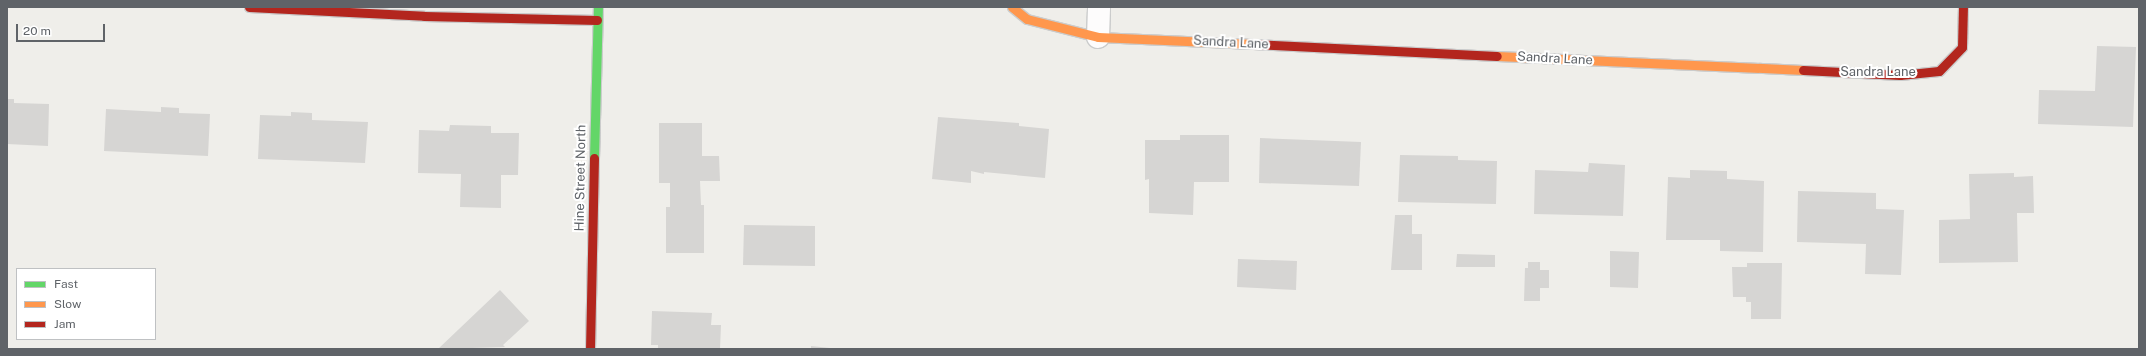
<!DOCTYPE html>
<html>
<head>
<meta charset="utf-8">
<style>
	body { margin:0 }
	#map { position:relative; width:2146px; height:356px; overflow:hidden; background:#efeeea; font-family:"Public Sans",sans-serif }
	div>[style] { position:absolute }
	.building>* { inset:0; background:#d6d5d3 }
	.roads { filter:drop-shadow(1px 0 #cbcccc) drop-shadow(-1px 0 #cbcccc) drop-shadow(0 1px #cbcccc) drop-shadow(0 -1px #cbcccc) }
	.street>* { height:22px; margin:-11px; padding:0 11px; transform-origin:11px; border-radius:11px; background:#fdfcfc }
	.fast>* { height:9px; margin:-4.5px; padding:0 4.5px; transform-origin:4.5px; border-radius:4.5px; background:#63d668 }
	.slow>* { height:9px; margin:-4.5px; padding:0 4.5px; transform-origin:4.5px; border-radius:4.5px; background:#ff974d }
	.jam>* { height:9px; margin:-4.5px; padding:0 4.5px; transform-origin:4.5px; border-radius:4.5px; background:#b3261e }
	span { translate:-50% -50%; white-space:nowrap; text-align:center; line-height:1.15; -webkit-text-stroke:4px #fff; paint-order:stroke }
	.street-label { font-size:13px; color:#5f6368 }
	.frame { position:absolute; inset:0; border:8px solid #5f6368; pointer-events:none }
	.legend { position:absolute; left:16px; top:268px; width:140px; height:72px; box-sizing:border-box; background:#fff; border:1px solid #bfc1c3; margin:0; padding:5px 7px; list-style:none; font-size:12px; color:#5f6368 }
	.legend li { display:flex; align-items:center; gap:8px; height:20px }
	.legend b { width:20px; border:1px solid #bfc1c3 }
	.scale { position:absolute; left:16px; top:24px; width:89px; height:18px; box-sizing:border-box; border:2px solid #5f6368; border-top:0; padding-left:5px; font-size:12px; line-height:14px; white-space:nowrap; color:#5f6368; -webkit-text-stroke:3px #fff; paint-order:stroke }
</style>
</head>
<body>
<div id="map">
	<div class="building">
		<div style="clip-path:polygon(2097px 46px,2136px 47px,2133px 127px,2038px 124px,2039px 90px,2095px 91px)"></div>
		<div style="clip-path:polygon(7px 99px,14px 99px,14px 103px,49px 104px,48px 146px,7px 144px)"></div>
		<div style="clip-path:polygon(161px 107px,179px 108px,179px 113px,210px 114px,208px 156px,104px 151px,106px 109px,161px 112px)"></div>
		<div style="clip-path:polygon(291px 112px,312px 113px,312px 120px,368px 122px,365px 163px,258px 159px,260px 115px,291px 116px)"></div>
		<div style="clip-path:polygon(938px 117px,1019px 123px,1019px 126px,1049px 129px,1045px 178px,984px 172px,984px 174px,971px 171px,971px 183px,932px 179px)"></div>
		<div style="clip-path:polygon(659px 123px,702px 123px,702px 156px,719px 156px,720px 181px,700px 181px,701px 205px,704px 205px,704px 253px,666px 253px,666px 207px,670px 207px,670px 183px,659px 183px)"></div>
		<div style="clip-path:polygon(450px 125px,491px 126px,491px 133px,519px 133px,518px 175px,501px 175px,501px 208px,460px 207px,461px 174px,418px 173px,419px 130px,449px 131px)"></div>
		<div style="clip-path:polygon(1180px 135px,1229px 135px,1229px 182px,1194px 182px,1193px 215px,1149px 213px,1149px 179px,1145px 180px,1145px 140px,1180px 140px)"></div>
		<div style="clip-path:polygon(1260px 138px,1361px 142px,1359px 186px,1259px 183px)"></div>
		<div style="clip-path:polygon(1400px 155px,1458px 156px,1458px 160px,1497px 161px,1496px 204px,1398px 202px)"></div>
		<div style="clip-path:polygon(1589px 163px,1625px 165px,1623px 216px,1534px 214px,1535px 170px,1588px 172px)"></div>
		<div style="clip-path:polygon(1690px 170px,1727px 171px,1727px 179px,1764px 181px,1763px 252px,1720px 251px,1720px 240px,1666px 240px,1668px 177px,1690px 178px)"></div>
		<div style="clip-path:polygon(2014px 173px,2014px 177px,2033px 176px,2034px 213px,2017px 213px,2018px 262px,1939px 263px,1939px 220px,1970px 219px,1969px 174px)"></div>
		<div style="clip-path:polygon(1798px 191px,1876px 193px,1876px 209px,1904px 210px,1901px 275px,1865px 274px,1866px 244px,1797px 242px)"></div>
		<div style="clip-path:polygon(1395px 215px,1412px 215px,1412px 234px,1422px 234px,1422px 270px,1391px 270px)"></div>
		<div style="clip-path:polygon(744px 225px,815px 226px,815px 266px,743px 265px)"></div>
		<div style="clip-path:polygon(1610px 251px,1639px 252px,1638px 288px,1610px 287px)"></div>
		<div style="clip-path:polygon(1457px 254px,1495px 255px,1495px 267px,1456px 267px)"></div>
		<div style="clip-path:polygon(1238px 259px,1297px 261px,1296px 290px,1237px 287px)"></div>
		<div style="clip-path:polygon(1528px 262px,1540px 262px,1540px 270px,1549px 270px,1549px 288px,1540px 288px,1540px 301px,1524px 301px,1525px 268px,1528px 268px)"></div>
		<div style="clip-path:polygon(1747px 263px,1782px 263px,1781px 319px,1751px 319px,1751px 302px,1746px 302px,1746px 297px,1733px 297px,1732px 267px,1747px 267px)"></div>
		<div style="clip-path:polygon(500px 290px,529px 321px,503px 345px,505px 347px,438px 349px)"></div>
		<div style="clip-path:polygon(652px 311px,712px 313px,711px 325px,721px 325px,720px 349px,658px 349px,658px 345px,651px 345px)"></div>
		<div style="clip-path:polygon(811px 346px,830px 348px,830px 349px,811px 349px)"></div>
	</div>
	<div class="roads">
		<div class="street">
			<div style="left:1098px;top:37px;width:30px;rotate:-88deg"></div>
		</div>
		<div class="fast">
			<div style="left:594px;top:158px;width:151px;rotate:-88.5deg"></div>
		</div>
		<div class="slow">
			<div style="left:1012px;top:7px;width:19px;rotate:39deg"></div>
			<div style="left:1027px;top:19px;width:73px;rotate:14.2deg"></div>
			<div style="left:1098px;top:37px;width:155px;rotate:2.6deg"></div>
			<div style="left:1497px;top:56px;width:306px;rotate:2.6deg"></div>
		</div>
		<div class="jam">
			<div style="left:249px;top:7px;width:175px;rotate:2.9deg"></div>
			<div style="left:424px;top:16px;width:173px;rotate:1.3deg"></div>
			<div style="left:1253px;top:44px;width:244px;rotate:2.8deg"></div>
			<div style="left:1803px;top:70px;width:97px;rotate:3deg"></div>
			<div style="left:1900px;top:75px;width:39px;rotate:-6deg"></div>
			<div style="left:1939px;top:71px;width:33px;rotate:-46deg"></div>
			<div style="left:1962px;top:47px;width:40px;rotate:-88.6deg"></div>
			<div style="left:590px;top:349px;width:191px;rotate:-88.8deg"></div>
		</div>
	</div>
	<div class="street-label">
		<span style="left:1231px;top:43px;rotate:3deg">Sandra Lane</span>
		<span style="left:1555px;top:59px;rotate:3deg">Sandra Lane</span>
		<span style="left:1878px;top:72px">Sandra Lane</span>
		<span style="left:581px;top:178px;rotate:-89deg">Hine Street North</span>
	</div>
	<div class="frame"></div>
	<ul class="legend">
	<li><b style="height:5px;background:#63d668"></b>Fast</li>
	<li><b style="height:5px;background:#ff974d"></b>Slow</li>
	<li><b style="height:5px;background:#b3261e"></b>Jam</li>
	</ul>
	<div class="scale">20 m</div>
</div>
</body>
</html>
